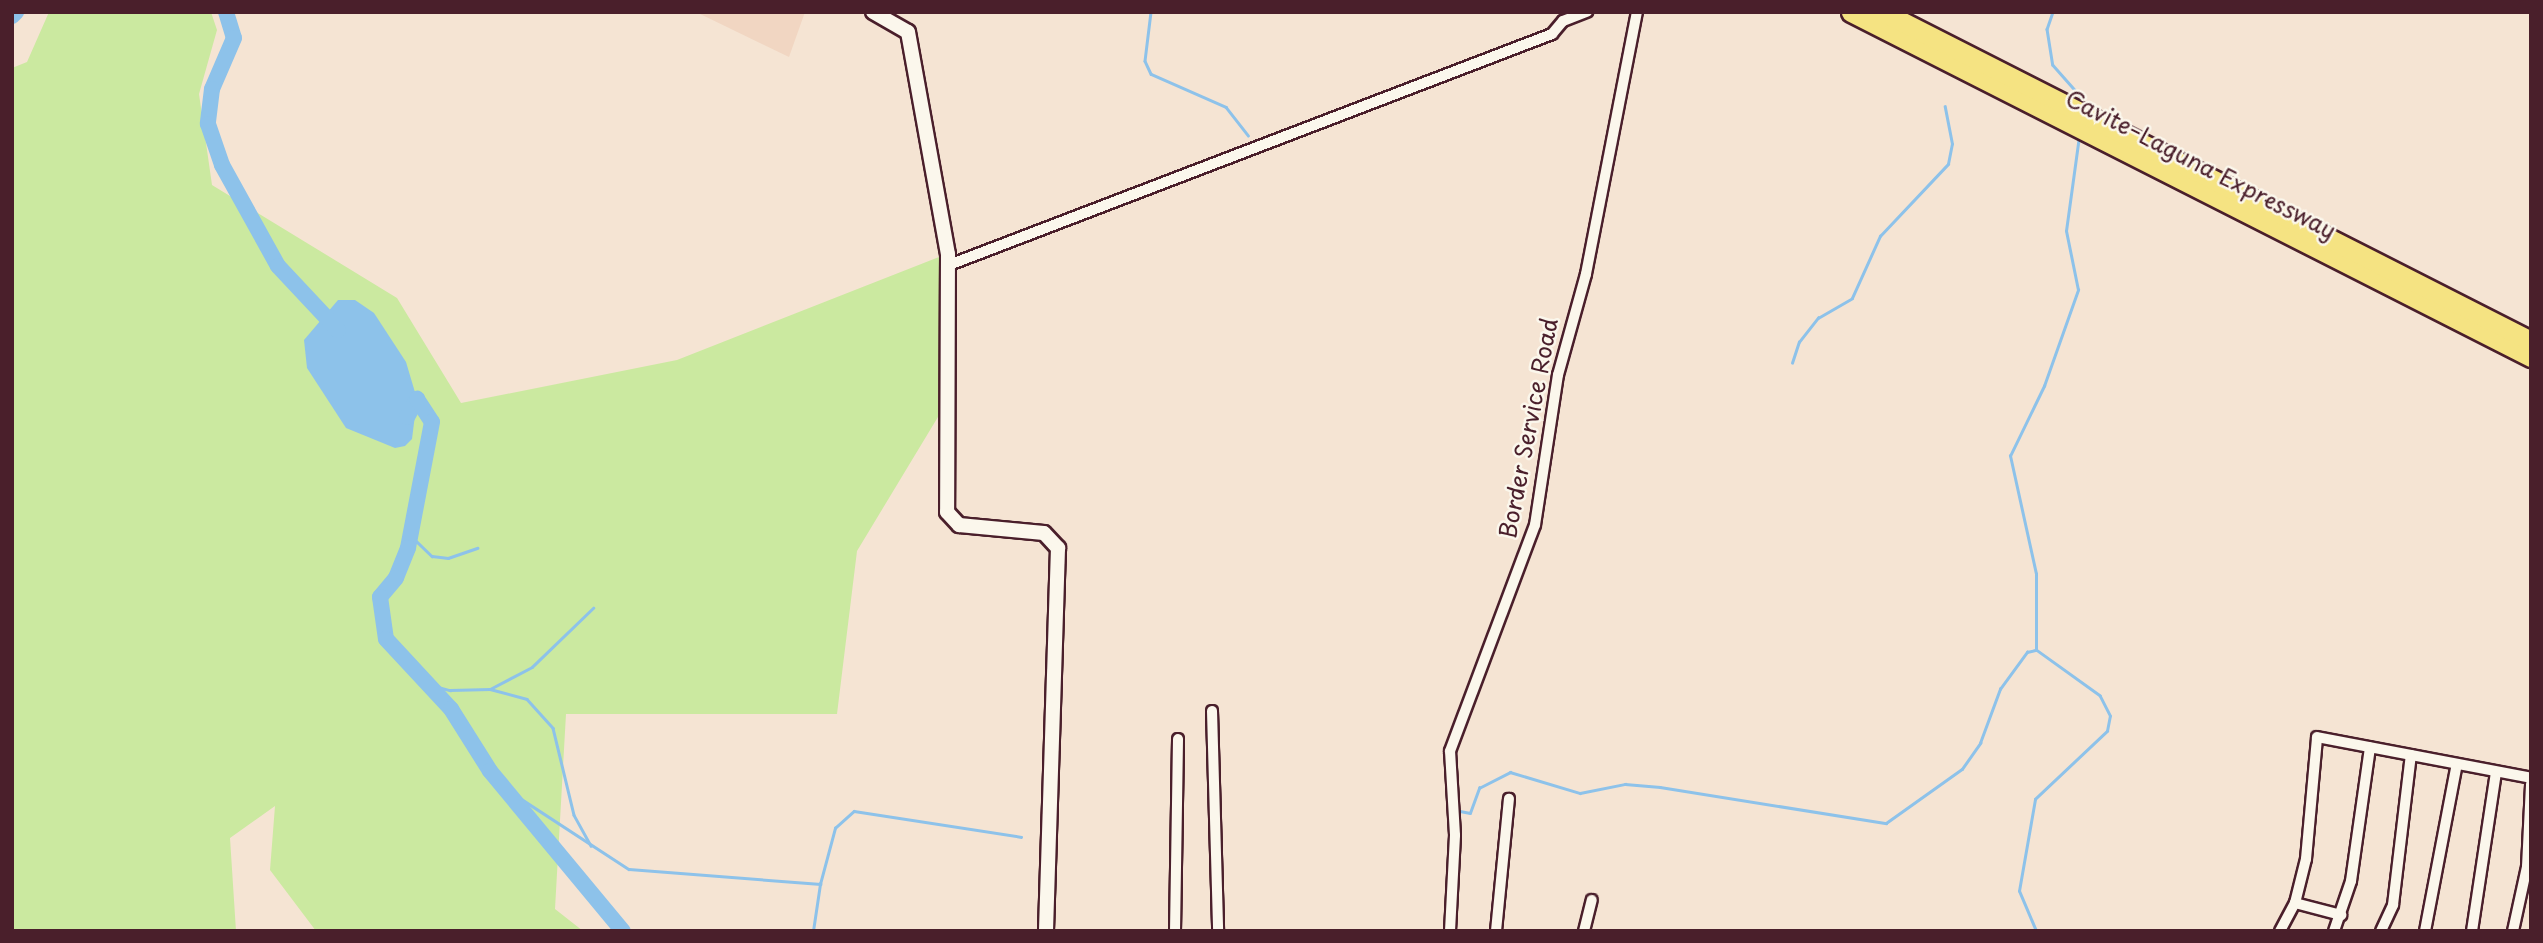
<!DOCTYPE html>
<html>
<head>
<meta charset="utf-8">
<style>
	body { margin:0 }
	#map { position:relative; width:2543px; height:943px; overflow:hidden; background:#f5e4d3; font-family:"Playpen Sans",sans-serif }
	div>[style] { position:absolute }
	.built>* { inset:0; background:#f1d6c2 }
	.green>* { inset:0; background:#cbe9a0 }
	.water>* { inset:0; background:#8dc2ea }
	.stream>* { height:2.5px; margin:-1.25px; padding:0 1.25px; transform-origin:1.25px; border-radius:1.25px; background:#8dc2ea }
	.river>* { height:16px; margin:-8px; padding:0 8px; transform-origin:8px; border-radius:8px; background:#8dc2ea }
	.roads { filter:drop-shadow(2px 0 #4a1f2b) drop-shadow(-2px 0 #4a1f2b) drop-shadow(0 2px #4a1f2b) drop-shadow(0 -2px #4a1f2b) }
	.street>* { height:10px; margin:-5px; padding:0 5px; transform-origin:5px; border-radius:5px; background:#fbf7ec }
	.secondary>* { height:14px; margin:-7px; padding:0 7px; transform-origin:7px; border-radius:7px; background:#fbf7ec }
	.highway>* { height:19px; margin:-9.5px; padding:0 9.5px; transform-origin:9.5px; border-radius:9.5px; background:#f5e382 }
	span { translate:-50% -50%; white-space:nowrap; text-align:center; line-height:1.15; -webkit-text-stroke:5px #fbf7ec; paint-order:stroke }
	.street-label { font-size:23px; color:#4a1f2b }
	.frame { position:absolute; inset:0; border:14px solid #4a1f2b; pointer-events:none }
</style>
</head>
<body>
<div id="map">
	<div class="built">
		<div style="clip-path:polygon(696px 12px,805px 12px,789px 57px)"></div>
	</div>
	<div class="green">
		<div style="clip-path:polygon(49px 12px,211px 12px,217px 30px,199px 94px,212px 185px,397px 298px,461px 403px,677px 360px,939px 257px,944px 407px,857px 551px,837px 714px,566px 714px,555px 909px,583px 931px,316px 931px,270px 870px,275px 806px,230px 838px,236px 931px,12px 931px,12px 68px,27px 62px)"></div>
	</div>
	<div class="water">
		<div style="clip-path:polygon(338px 300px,355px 300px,374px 313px,406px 362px,417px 399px,412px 439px,405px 446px,395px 448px,346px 428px,307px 368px,304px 340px)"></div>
	</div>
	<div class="stream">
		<div style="left:1151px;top:12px;width:49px;rotate:97deg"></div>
		<div style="left:1145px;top:61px;width:14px;rotate:65deg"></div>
		<div style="left:1151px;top:74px;width:82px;rotate:23.7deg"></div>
		<div style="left:1226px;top:107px;width:36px;rotate:52deg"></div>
		<div style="left:2053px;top:12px;width:18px;rotate:109deg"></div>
		<div style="left:2047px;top:29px;width:36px;rotate:81deg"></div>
		<div style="left:2053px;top:65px;width:44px;rotate:48.7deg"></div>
		<div style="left:2082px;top:98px;width:7px;rotate:98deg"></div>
		<div style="left:1792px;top:363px;width:22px;rotate:-72deg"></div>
		<div style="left:1799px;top:342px;width:31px;rotate:-52deg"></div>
		<div style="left:1818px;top:318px;width:39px;rotate:-30deg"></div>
		<div style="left:1852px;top:298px;width:68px;rotate:-65.7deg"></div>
		<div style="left:1880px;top:236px;width:99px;rotate:-46.6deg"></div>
		<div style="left:1948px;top:164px;width:20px;rotate:-79deg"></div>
		<div style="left:1952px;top:144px;width:38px;rotate:-101deg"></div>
		<div style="left:409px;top:534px;width:32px;rotate:44deg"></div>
		<div style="left:432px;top:556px;width:16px;rotate:7deg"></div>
		<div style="left:448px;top:558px;width:31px;rotate:-19deg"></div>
		<div style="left:427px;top:684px;width:24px;rotate:15deg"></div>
		<div style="left:450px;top:690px;width:40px;rotate:-1.4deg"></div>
		<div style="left:490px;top:689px;width:47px;rotate:-27.6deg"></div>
		<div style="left:532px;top:667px;width:85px;rotate:-44deg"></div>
		<div style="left:490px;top:689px;width:38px;rotate:15deg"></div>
		<div style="left:527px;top:699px;width:39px;rotate:48deg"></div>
		<div style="left:553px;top:728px;width:89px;rotate:76.4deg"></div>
		<div style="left:574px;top:815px;width:35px;rotate:61deg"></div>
		<div style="left:503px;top:787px;width:150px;rotate:33.1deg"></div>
		<div style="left:629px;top:869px;width:192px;rotate:4.5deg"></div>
		<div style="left:820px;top:884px;width:58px;rotate:-75deg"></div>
		<div style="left:835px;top:828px;width:25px;rotate:-42deg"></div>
		<div style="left:854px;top:811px;width:169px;rotate:8.8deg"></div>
		<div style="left:1460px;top:811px;width:10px;rotate:11deg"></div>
		<div style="left:1470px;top:813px;width:27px;rotate:-70deg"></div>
		<div style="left:1479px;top:788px;width:35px;rotate:-27deg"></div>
		<div style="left:1510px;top:772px;width:73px;rotate:16.7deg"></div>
		<div style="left:1580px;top:793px;width:46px;rotate:-11.3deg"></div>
		<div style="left:1625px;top:784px;width:35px;rotate:5deg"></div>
		<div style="left:1660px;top:787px;width:229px;rotate:9.1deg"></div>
		<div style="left:1886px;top:823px;width:93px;rotate:-35.4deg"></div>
		<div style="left:1962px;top:769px;width:32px;rotate:-55deg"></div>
		<div style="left:1980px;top:743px;width:58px;rotate:-69.7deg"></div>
		<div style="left:2000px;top:689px;width:46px;rotate:-53.9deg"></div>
		<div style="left:2027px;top:652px;width:9px;rotate:-13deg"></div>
		<div style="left:813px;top:931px;width:48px;rotate:-81.5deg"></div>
		<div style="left:2036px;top:931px;width:43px;rotate:-113deg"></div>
		<div style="left:2019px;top:891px;width:93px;rotate:-80.1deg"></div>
		<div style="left:2035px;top:799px;width:99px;rotate:-43.4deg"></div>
		<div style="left:2107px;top:731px;width:15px;rotate:-79deg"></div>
		<div style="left:2110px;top:716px;width:22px;rotate:-117deg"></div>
		<div style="left:2100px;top:696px;width:79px;rotate:-144.3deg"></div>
		<div style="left:2036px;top:650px;width:76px;rotate:-90deg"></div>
		<div style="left:2036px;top:574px;width:121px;rotate:-102.4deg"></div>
		<div style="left:2010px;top:456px;width:78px;rotate:-64.1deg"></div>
		<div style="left:2044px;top:386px;width:102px;rotate:-70.5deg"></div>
		<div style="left:2078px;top:290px;width:60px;rotate:-101.5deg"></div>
		<div style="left:2066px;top:231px;width:96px;rotate:-82.2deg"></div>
	</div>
	<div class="river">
		<div style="left:226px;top:12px;width:27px;rotate:73deg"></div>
		<div style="left:234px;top:38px;width:56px;rotate:113.3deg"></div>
		<div style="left:212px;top:89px;width:35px;rotate:97deg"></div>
		<div style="left:208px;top:124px;width:43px;rotate:71.1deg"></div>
		<div style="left:222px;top:165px;width:115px;rotate:61deg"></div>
		<div style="left:278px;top:266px;width:88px;rotate:46.8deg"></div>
		<div style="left:12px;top:16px;width:6px;rotate:-45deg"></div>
		<div style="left:407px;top:417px;width:21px;rotate:-61deg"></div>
		<div style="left:417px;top:399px;width:27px;rotate:57deg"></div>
		<div style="left:432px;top:422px;width:128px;rotate:100.8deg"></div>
		<div style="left:408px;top:548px;width:32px;rotate:112deg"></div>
		<div style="left:396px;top:578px;width:25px;rotate:130deg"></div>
		<div style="left:380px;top:597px;width:42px;rotate:81.9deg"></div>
		<div style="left:386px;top:639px;width:96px;rotate:47.1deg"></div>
		<div style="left:451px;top:709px;width:73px;rotate:57.8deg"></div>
		<div style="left:490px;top:771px;width:208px;rotate:50.3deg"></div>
	</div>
	<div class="roads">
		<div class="street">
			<div style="left:949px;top:265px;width:646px;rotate:-20.96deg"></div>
			<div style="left:1552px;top:34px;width:17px;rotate:-50deg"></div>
			<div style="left:1563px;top:21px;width:26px;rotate:-21deg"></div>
			<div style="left:1212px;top:711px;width:220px;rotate:88.4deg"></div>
			<div style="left:2295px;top:903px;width:48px;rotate:14.6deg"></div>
			<div style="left:1175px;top:931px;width:192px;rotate:-89.1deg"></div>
			<div style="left:1450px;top:931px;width:96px;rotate:-87deg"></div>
			<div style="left:1455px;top:835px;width:84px;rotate:-93.4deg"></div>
			<div style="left:1450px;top:751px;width:241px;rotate:-69.4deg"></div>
			<div style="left:1535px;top:525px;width:152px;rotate:-81.3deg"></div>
			<div style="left:1558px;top:375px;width:105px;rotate:-74.5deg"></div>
			<div style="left:1586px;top:274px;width:267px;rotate:-79deg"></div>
			<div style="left:1496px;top:931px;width:133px;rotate:-84.4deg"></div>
			<div style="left:1584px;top:931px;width:32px;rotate:-76deg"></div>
			<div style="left:2280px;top:931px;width:32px;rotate:-62deg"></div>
			<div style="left:2295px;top:903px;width:45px;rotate:-76deg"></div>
			<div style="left:2306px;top:859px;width:122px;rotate:-84.8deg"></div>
			<div style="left:2317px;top:737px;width:218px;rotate:10.8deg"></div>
			<div style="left:2334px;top:931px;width:53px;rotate:-71.2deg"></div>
			<div style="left:2351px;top:881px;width:135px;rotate:-81.9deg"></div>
			<div style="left:2381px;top:931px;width:29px;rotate:-65deg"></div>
			<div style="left:2393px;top:905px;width:151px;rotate:-83.2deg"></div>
			<div style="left:2425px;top:931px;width:170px;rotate:-79.2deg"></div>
			<div style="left:2472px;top:931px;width:161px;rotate:-81.4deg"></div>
			<div style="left:2513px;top:931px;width:66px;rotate:-77.7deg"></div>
			<div style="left:2527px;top:867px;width:83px;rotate:-87.2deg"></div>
		</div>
		<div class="secondary">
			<div style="left:873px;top:12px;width:40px;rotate:29.7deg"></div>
			<div style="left:908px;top:32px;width:226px;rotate:79.8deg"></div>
			<div style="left:948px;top:254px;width:258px;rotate:90.2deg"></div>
			<div style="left:947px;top:512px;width:18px;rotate:47deg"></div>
			<div style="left:959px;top:525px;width:85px;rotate:5.4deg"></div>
			<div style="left:1044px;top:533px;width:21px;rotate:47deg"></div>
			<div style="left:1058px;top:548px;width:383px;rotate:91.8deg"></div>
		</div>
		<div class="highway">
			<div style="left:1851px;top:12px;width:763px;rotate:26.9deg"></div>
			<div style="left:1883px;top:12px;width:727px;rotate:26.92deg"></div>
		</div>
	</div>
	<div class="street-label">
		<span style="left:2201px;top:164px;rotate:27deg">Cavite–Laguna Expressway</span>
		<span style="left:1528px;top:428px;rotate:-79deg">Border Service Road</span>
	</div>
	<div class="frame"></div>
</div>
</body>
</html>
